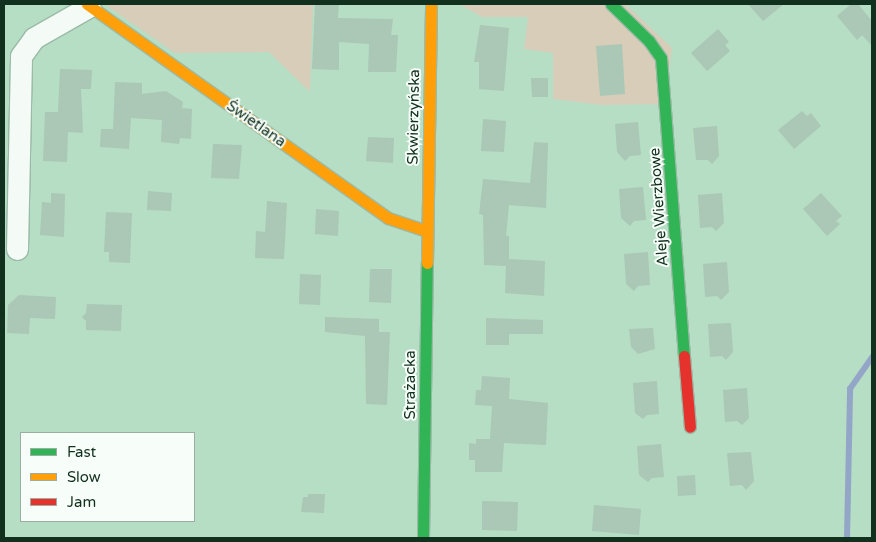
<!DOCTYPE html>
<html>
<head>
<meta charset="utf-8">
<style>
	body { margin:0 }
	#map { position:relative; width:876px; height:542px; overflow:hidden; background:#b5dec4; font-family:"Varela Round",sans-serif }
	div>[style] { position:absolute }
	.green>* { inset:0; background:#d8cdb9 }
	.stream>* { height:5.5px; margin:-2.75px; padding:0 2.75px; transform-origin:2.75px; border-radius:2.75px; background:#93a6c7 }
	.building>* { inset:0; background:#aac8b5 }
	.roads { filter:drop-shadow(1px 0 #9abaa6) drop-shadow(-1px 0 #9abaa6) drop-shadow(0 1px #9abaa6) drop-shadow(0 -1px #9abaa6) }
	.street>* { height:21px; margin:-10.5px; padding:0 10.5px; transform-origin:10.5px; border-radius:10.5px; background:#f4faf6 }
	.fast>* { height:11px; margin:-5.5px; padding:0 5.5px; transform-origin:5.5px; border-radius:5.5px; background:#30b455 }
	.slow>* { height:11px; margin:-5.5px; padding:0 5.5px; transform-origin:5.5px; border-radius:5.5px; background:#ff9f0a }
	.jam>* { height:11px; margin:-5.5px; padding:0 5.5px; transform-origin:5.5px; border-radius:5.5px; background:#e5322d }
	span { translate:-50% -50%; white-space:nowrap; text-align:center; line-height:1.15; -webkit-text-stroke:4px #f7fef9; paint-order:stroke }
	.street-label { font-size:15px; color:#11301e }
	.frame { position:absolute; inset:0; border:5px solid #11301e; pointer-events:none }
	.legend { position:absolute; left:20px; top:432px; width:175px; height:90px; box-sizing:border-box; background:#f7fef9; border:1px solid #9baca1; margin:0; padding:6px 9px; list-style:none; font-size:15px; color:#11301e }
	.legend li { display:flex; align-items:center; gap:10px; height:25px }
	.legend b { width:25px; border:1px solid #9baca1 }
</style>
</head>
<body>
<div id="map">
	<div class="green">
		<div style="clip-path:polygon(104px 4px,313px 4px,310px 92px,269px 52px,175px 53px)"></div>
		<div style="clip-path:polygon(459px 4px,625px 4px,672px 48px,665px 104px,602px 105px,553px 99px,553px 53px,524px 49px,528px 17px,482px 17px)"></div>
	</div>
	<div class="stream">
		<div style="left:847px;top:538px;width:149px;rotate:-88.8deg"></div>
		<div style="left:850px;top:389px;width:39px;rotate:-55deg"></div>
	</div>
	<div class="building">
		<div style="clip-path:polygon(315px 4px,339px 4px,338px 18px,393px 19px,391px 35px,398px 35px,396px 72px,368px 72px,369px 44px,339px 42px,339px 70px,312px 69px)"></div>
		<div style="clip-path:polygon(748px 4px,784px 4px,763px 21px)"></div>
		<div style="clip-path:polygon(851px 4px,858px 4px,872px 21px,872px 46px,862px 35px,857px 40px,837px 16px)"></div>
		<div style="clip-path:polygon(480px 25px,509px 28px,504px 91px,479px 89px,479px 62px,474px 62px)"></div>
		<div style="clip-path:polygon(718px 29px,729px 42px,725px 45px,730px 51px,707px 71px,691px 53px)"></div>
		<div style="clip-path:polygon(622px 44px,625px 94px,600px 96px,596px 46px)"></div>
		<div style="clip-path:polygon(60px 69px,92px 70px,91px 89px,81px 89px,83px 133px,68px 132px,67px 162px,43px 161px,45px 112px,58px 112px)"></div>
		<div style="clip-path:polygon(531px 78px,548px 78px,548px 97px,532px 97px)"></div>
		<div style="clip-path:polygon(115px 82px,142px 83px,142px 94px,166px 91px,183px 102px,182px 108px,192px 109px,191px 139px,180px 138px,179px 144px,161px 142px,162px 120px,131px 118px,129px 149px,100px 147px,101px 129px,113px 129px)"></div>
		<div style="clip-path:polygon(802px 111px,807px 116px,811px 113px,821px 126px,794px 149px,778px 130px)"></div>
		<div style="clip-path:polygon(483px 119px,506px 121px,504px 152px,481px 151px)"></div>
		<div style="clip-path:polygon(638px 122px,641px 155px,630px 156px,625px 161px,617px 152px,615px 124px)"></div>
		<div style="clip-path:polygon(717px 126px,719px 156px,712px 164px,708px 160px,696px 160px,693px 128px)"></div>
		<div style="clip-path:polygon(368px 137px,394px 138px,393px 163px,366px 161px)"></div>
		<div style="clip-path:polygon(534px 142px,548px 143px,546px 208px,509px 205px,506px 236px,509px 236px,509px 259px,545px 261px,544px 296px,505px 293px,506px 266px,484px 265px,483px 215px,479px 214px,483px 179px,530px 183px)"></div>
		<div style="clip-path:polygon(213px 144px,242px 145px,239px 179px,211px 178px)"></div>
		<div style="clip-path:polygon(643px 187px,646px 220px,634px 221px,630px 226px,621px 218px,619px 189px)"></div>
		<div style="clip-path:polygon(148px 191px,172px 193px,171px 211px,147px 210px)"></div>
		<div style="clip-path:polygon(51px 193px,65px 194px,64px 237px,40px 235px,42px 202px,51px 203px)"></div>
		<div style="clip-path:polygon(722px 193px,724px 223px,716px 231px,712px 227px,700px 228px,698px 195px)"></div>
		<div style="clip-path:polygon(821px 193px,842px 216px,836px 221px,840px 224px,827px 236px,803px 209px)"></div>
		<div style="clip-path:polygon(267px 201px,287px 203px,284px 259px,255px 258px,256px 231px,265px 232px)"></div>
		<div style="clip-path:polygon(316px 209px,339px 211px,338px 236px,315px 234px)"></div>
		<div style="clip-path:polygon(106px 212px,132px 213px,130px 263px,109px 262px,109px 252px,104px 252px)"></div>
		<div style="clip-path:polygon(648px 252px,650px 285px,638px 286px,634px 291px,626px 284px,624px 254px)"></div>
		<div style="clip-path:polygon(727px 262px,729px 292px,721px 300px,717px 296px,705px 297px,703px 264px)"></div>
		<div style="clip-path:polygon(370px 269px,392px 269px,391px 303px,369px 302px)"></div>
		<div style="clip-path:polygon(300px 274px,321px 275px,320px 305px,299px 304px)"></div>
		<div style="clip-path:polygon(19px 295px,56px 297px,55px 319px,30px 318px,29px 334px,7px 333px,8px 305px)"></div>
		<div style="clip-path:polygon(87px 304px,122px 305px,121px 331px,86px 330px,86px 321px,82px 317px,86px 313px)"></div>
		<div style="clip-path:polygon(325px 317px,379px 319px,379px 332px,390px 332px,387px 405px,366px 404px,365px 336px,325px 332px)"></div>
		<div style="clip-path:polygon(486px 318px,543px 320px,543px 334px,509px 334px,509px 345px,486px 345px)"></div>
		<div style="clip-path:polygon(731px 323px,733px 352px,726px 360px,722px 356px,710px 357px,708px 324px)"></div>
		<div style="clip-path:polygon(653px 328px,655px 349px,638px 354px,631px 347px,629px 329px)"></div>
		<div style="clip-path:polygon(482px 376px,510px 378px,509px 399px,548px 403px,546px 445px,504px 443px,502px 472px,475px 472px,475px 460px,469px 460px,469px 443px,476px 444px,476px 439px,490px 439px,492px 406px,475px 405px,476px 390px,481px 390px)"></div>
		<div style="clip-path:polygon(657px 381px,659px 414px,647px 415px,643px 419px,635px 413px,633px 383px)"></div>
		<div style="clip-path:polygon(747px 388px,749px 418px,742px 425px,737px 421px,725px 422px,723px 390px)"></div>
		<div style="clip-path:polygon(661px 444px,664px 477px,652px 478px,648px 482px,639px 475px,637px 446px)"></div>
		<div style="clip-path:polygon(751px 452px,754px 481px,746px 490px,742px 485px,730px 486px,727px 453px)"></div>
		<div style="clip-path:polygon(695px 475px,696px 495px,678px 496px,677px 476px)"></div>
		<div style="clip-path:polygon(308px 494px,325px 494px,324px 513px,301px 512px,303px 497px,308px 497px)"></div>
		<div style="clip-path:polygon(482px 501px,518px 502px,517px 531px,482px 530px)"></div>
		<div style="clip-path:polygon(594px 505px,641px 509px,639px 535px,592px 531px)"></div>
	</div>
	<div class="roads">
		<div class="street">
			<div style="left:17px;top:249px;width:193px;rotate:-88.8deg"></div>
			<div style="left:21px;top:56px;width:22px;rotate:-54deg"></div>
			<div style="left:34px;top:38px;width:64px;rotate:-29.7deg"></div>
		</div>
		<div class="fast">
			<div style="left:611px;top:4px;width:53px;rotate:44.2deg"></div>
			<div style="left:649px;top:41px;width:21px;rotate:55deg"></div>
			<div style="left:661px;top:58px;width:299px;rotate:85.6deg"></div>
			<div style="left:423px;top:538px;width:275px;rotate:-89.2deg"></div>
		</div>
		<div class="slow">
			<div style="left:87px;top:4px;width:369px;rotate:35.4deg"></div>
			<div style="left:388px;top:218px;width:41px;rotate:18.4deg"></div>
			<div style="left:427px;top:263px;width:259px;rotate:-89.1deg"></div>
		</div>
		<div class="jam">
			<div style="left:684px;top:356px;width:71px;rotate:85.2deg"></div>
		</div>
	</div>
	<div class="street-label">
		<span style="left:414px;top:117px;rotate:-89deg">Skwierzyńska</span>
		<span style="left:256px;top:124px;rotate:35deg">Świetlana</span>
		<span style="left:659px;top:207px;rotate:-94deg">Aleje Wierzbowe</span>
		<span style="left:411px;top:385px;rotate:-90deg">Strażacka</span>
	</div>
	<div class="frame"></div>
	<ul class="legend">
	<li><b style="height:6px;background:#30b455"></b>Fast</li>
	<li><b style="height:6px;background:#ff9f0a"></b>Slow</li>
	<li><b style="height:6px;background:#e5322d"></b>Jam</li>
	</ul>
</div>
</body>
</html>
